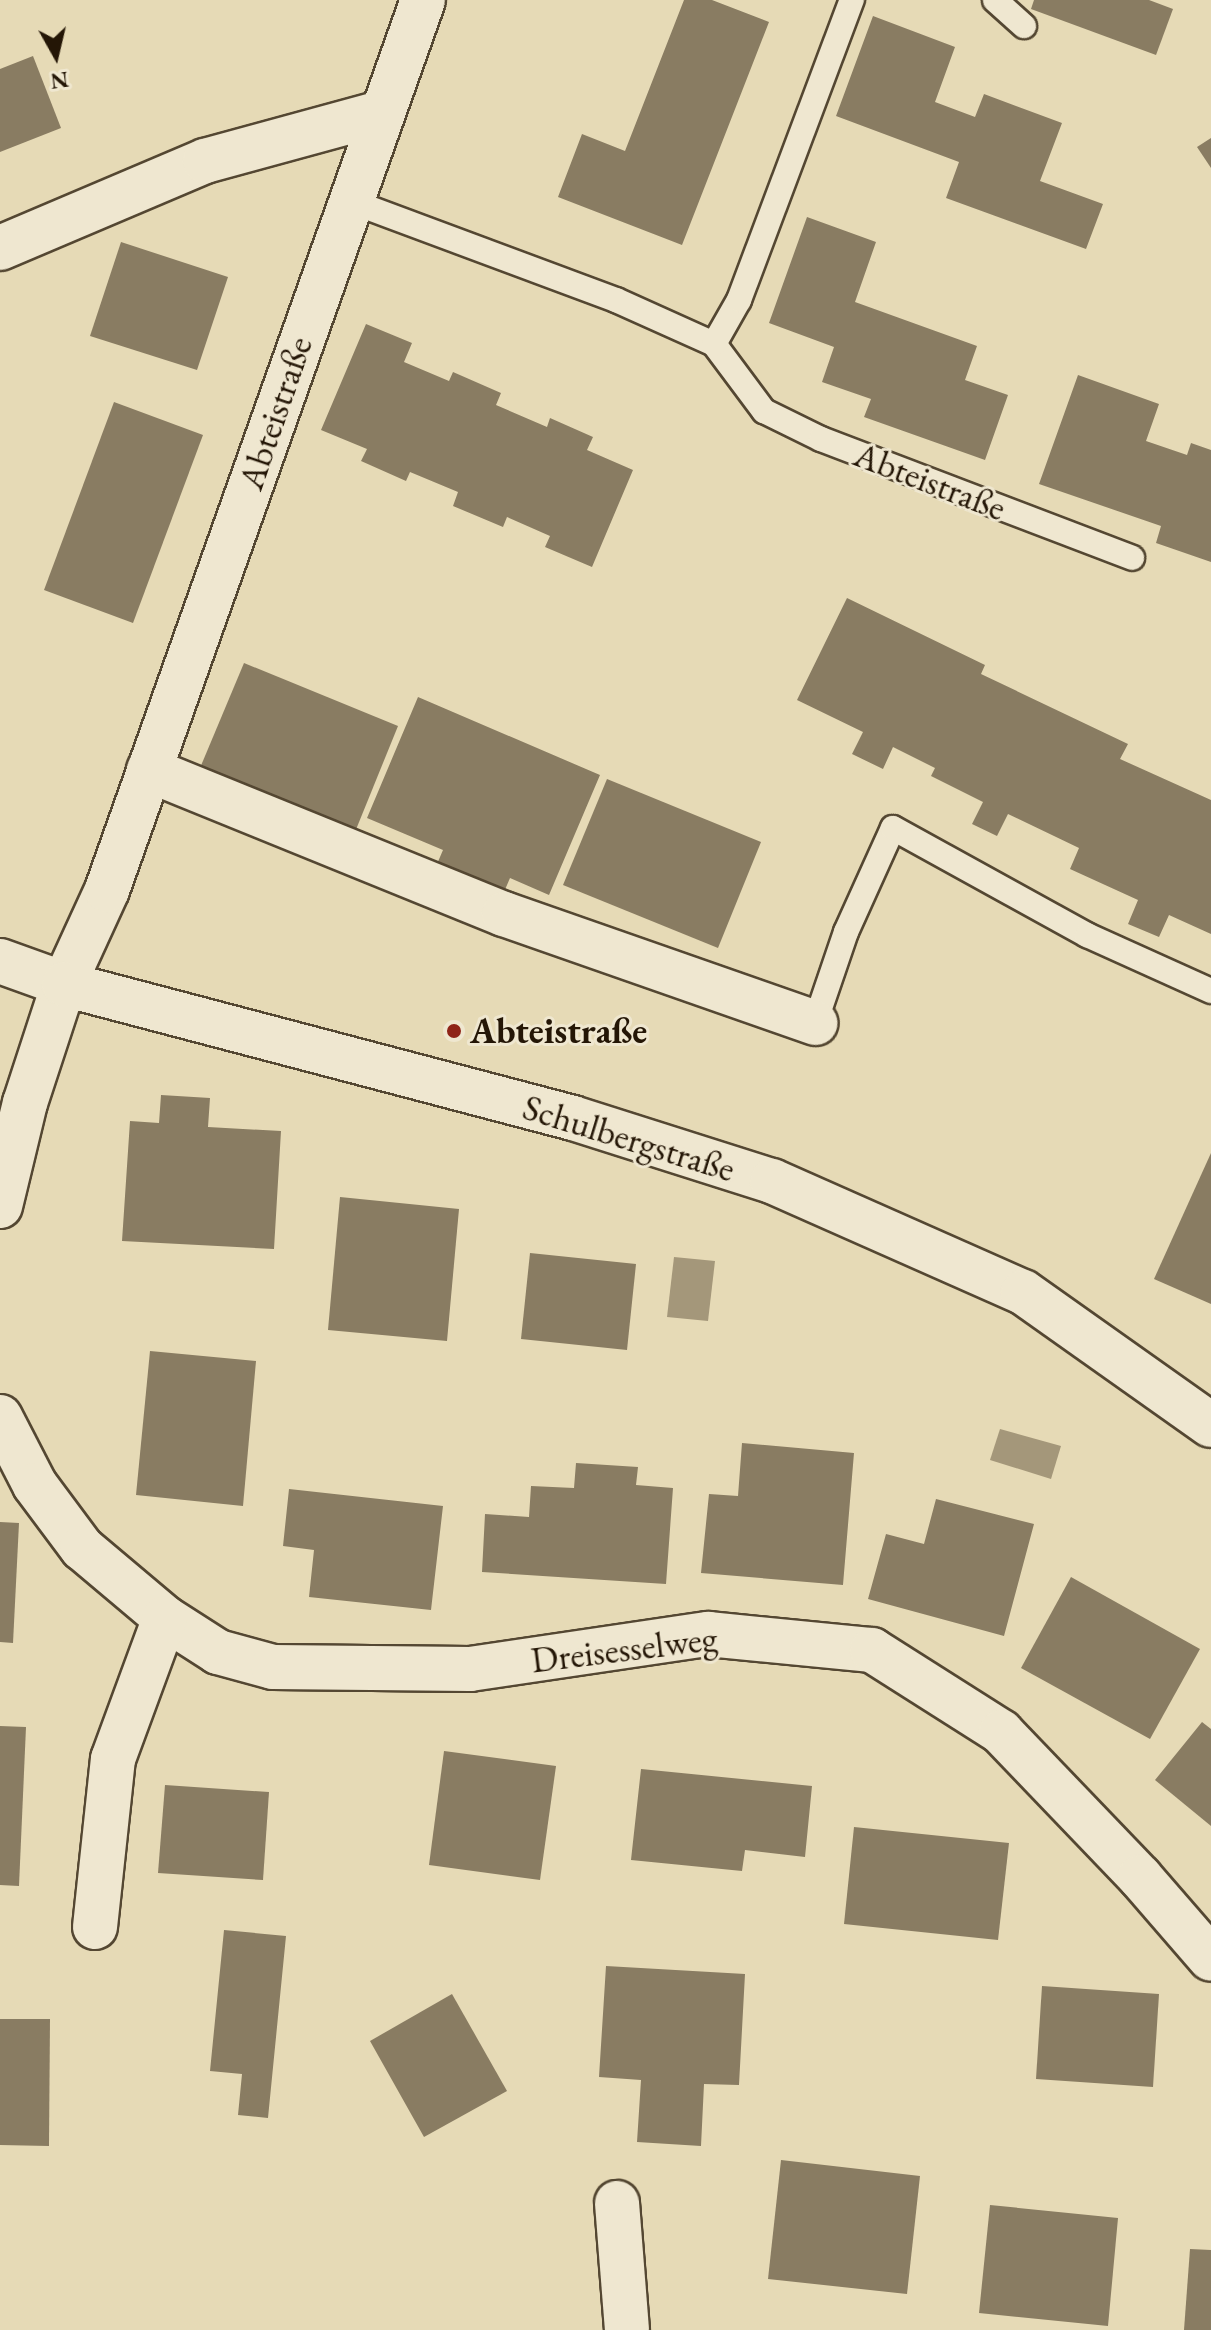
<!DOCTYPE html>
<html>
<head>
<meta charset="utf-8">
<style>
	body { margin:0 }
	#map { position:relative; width:1211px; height:2330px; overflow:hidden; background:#e6dab6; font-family:"EB Garamond",serif }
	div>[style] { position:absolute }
	.water>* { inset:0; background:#a4977a }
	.building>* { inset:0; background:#897c62 }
	.roads { filter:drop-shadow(2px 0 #544732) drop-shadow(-2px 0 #544732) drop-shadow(0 2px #544732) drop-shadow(0 -2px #544732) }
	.service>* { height:24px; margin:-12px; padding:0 12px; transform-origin:12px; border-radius:12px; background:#efe7d0 }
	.minor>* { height:44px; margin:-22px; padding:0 22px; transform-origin:22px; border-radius:22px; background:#efe7d0 }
	.tertiary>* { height:44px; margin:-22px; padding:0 22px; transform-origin:22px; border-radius:22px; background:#efe7d0 }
	.dots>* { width:22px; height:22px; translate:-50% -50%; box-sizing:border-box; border:4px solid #efe7d0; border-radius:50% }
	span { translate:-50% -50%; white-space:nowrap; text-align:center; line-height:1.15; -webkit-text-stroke:6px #efe7d0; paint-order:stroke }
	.street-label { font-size:36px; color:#241606 }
	.poi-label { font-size:36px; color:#241606; font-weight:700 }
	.left { translate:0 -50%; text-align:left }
	.north { position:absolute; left:16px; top:16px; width:80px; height:80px; -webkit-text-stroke:6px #efe7d0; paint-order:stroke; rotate:172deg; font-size:22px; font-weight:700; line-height:32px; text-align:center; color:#241606 }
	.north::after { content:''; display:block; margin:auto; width:28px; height:36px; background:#241606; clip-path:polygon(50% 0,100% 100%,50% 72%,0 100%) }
</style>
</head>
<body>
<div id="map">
	<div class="water">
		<div style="clip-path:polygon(674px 1257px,715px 1261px,708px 1321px,667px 1317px)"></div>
		<div style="clip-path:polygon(1000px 1429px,1061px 1446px,1051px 1479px,990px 1460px)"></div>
	</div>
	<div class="building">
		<div style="clip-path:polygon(684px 0,712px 0,769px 22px,682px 245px,558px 197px,582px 134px,625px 151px)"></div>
		<div style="clip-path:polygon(1034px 0,1149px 0,1173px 9px,1156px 55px,1031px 9px)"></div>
		<div style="clip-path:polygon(873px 16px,955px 47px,935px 102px,975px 117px,984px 94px,1062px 123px,1040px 181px,1103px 204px,1086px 249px,946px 198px,959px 162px,836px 116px)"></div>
		<div style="clip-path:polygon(33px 56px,61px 128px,0 152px,0 69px)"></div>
		<div style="clip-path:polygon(1211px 138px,1211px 168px,1197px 147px)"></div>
		<div style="clip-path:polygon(807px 217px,876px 242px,855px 302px,977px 346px,965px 380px,1008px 395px,985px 460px,864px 417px,871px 399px,822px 382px,834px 347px,769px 323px)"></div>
		<div style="clip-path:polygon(121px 242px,228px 277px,197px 370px,90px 336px)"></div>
		<div style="clip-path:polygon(366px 324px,412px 343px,404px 362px,449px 381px,453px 372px,501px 393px,496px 405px,547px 427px,550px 418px,593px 437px,587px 450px,633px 470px,592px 567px,545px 547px,550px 536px,507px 517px,503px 527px,453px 506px,458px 492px,410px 472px,406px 481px,361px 461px,367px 449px,321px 430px)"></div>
		<div style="clip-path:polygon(1078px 375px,1159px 404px,1146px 441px,1187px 455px,1191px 443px,1211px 450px,1211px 562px,1156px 543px,1161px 526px,1039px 484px)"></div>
		<div style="clip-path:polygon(114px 402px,203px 435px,133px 623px,44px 590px)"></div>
		<div style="clip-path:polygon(847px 598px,985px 665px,981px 674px,1128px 744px,1120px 759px,1211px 800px,1211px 934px,1169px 915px,1159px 937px,1128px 924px,1138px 900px,1070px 869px,1079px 848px,1008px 814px,997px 836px,972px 824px,983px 802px,931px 776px,935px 768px,893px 747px,883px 769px,852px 754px,863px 732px,797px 700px)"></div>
		<div style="clip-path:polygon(244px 663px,398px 726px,355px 832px,200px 768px)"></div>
		<div style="clip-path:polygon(418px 697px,600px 775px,549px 895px,510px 878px,504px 892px,437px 864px,443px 850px,367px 818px)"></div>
		<div style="clip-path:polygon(607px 779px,761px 842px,718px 948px,563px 885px)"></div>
		<div style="clip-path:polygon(161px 1095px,210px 1098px,208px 1127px,281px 1131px,274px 1249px,122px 1241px,130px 1121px,159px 1123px)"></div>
		<div style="clip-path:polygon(1211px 1153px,1211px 1304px,1154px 1279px)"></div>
		<div style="clip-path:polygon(340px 1197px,459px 1209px,447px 1341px,328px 1330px)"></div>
		<div style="clip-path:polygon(530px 1253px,636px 1264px,627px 1350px,521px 1339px)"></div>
		<div style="clip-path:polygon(150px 1351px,256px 1361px,243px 1506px,136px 1495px)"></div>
		<div style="clip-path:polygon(742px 1443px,854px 1453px,843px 1585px,701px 1573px,709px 1494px,738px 1496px)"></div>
		<div style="clip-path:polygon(576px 1463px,638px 1467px,636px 1485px,673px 1488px,666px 1584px,482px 1572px,485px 1514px,529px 1517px,531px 1486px,574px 1488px)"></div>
		<div style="clip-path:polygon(289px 1489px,443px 1506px,431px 1610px,309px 1597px,314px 1550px,283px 1546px)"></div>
		<div style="clip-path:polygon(936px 1499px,1034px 1524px,1004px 1636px,868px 1599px,886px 1534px,924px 1544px)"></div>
		<div style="clip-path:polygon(0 1522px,19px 1523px,13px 1643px,0 1642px)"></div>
		<div style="clip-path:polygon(1071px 1577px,1200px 1649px,1150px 1739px,1021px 1668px)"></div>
		<div style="clip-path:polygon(1202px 1722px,1211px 1729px,1211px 1826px,1155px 1780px)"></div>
		<div style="clip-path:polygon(0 1726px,26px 1727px,19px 1886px,0 1885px)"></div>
		<div style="clip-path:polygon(444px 1751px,556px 1766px,540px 1880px,429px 1865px)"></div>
		<div style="clip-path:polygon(641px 1769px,812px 1786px,805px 1857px,745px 1850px,742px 1871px,631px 1860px)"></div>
		<div style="clip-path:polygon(165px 1785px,269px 1792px,263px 1880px,158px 1873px)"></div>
		<div style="clip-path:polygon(854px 1827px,1009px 1843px,998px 1940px,844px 1924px)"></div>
		<div style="clip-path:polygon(224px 1930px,286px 1936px,268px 2118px,238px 2115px,242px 2074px,210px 2071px)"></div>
		<div style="clip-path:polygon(606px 1966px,745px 1974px,739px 2085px,704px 2084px,701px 2146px,637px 2142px,641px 2080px,599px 2077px)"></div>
		<div style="clip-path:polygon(1042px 1986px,1159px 1994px,1153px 2087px,1036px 2079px)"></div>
		<div style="clip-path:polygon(452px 1994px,507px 2091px,424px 2137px,370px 2041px)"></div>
		<div style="clip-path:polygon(0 2019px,50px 2019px,49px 2146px,0 2145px)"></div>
		<div style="clip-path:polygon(781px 2160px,920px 2176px,907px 2294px,768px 2279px)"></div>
		<div style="clip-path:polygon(990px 2205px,1118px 2218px,1108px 2326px,979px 2313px)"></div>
		<div style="clip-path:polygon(1190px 2249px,1211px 2250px,1211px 2330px,1184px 2330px)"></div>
	</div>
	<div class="roads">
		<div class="service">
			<div style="left:995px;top:0;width:39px;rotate:42deg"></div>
			<div style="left:350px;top:201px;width:284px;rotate:20.4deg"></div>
			<div style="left:616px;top:300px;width:107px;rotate:24.2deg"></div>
			<div style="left:714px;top:344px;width:84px;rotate:53.3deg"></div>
			<div style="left:764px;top:411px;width:64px;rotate:26.2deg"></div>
			<div style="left:821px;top:439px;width:333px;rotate:20.9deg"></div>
			<div style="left:714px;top:344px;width:51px;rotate:-60.4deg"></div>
			<div style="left:739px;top:300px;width:321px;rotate:-69.4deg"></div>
			<div style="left:815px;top:1023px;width:96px;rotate:-71.2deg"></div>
			<div style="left:846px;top:932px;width:114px;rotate:-65.7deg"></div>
			<div style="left:893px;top:828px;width:222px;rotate:28.9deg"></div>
			<div style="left:1087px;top:935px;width:136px;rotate:24.3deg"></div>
		</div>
		<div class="minor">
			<div style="left:0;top:248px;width:223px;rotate:-23deg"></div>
			<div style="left:205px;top:161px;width:181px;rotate:-15.3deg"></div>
			<div style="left:149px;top:770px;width:383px;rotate:22.1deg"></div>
			<div style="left:504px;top:914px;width:330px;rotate:19.3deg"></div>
			<div style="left:0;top:1206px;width:106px;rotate:-76.4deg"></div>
			<div style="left:25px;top:1103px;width:125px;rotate:-71.9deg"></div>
			<div style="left:64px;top:984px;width:103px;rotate:-65.4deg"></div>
			<div style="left:107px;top:890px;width:944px;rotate:-70.45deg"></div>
			<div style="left:0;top:1417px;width:76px;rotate:62.8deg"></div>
			<div style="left:35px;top:1485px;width:79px;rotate:53.3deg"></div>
			<div style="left:82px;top:1548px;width:109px;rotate:40.1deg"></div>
			<div style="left:165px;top:1618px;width:63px;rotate:32.7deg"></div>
			<div style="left:218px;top:1652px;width:57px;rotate:15.3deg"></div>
			<div style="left:273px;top:1667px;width:197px;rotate:0.6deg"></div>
			<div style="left:470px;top:1669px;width:241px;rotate:-8.4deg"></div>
			<div style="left:708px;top:1634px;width:165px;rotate:5.6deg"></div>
			<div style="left:872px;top:1650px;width:153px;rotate:32.4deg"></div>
			<div style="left:1001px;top:1732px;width:201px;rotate:46.2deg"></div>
			<div style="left:1140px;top:1877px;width:108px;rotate:49.1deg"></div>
			<div style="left:95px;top:1927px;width:169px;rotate:-83.9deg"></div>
			<div style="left:113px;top:1759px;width:150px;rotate:-69.8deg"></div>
			<div style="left:617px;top:2203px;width:127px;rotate:85.5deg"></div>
		</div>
		<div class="tertiary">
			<div style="left:0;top:961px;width:68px;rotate:19.8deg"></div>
			<div style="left:64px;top:984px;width:526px;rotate:14.75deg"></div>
			<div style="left:573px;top:1118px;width:209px;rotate:17.6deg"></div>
			<div style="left:772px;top:1181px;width:274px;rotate:23.9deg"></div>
			<div style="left:1023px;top:1292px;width:230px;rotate:35.3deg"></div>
		</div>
	</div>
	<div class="dots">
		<div style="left:454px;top:1031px;background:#8f2418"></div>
	</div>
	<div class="street-label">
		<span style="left:275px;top:413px;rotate:-71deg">Abteistraße</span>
		<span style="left:930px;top:481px;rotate:21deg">Abteistraße</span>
		<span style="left:629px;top:1138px;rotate:17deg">Schulbergstraße</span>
		<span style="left:624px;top:1649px;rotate:-7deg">Dreisesselweg</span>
	</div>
	<div class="poi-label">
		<span class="left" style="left:470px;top:1031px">Abteistraße</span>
	</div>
	<div class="north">N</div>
</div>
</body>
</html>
